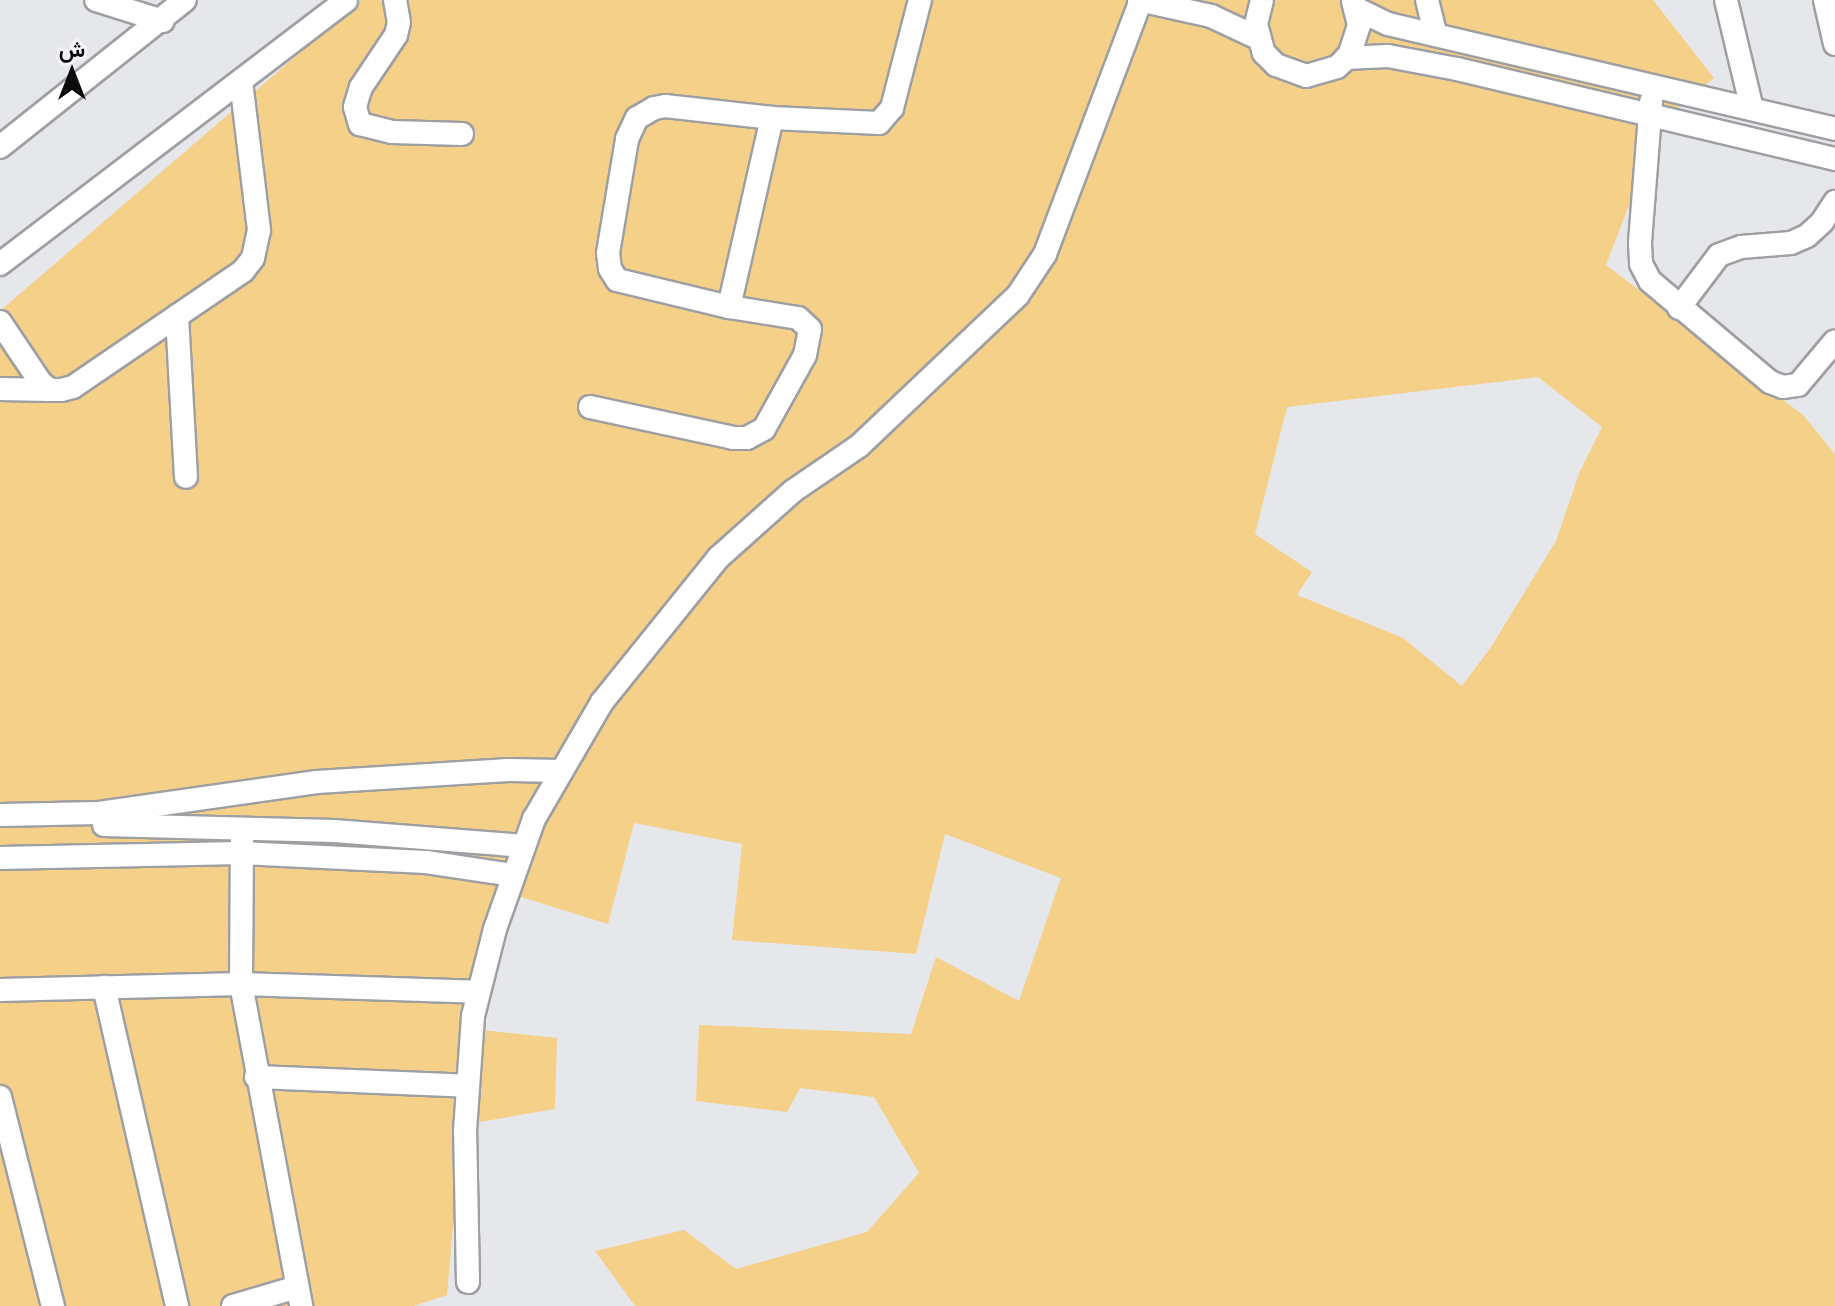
<!DOCTYPE html>
<html>
<head>
<meta charset="utf-8">
<style>
	body { margin:0 }
	#map { position:relative; width:1835px; height:1306px; overflow:hidden; background:#e6e7eb; font-family:"Noto Sans",Vazirmatn,sans-serif }
	div>[style] { position:absolute }
	.green>* { inset:0; background:#f5d088 }
	.roads { filter:drop-shadow(2px 0 #9e9fa3) drop-shadow(-2px 0 #9e9fa3) drop-shadow(0 2px #9e9fa3) drop-shadow(0 -2px #9e9fa3) }
	.minor>* { height:22px; margin:-11px; padding:0 11px; transform-origin:11px; border-radius:11px; background:#fff }
	span { translate:-50% -50%; white-space:nowrap; text-align:center; line-height:1.15; -webkit-text-stroke:6px #f3f4f8; paint-order:stroke }
	.north { position:absolute; left:32px; top:32px; width:80px; height:80px; -webkit-text-stroke:6px #f3f4f8; paint-order:stroke; rotate:0deg; font-size:22px; font-weight:700; line-height:32px; text-align:center; color:#0b0b0d }
	.north::after { content:''; display:block; margin:auto; width:28px; height:36px; background:#0b0b0d; clip-path:polygon(50% 0,100% 100%,50% 72%,0 100%) }
</style>
</head>
<body>
<div id="map">
	<div class="green">
		<div style="clip-path:polygon(evenodd,361px 0,1653px 0,1714px 78px,1661px 122px,1606px 265px,1803px 415px,1835px 454px,1835px 1306px,635px 1306px,595px 1251px,684px 1230px,736px 1269px,867px 1232px,919px 1173px,874px 1097px,800px 1088px,787px 1112px,696px 1101px,699px 1025px,911px 1034px,936px 957px,1019px 1001px,1061px 878px,945px 834px,916px 954px,732px 940px,742px 844px,634px 823px,608px 924px,505px 892px,463px 1028px,557px 1038px,555px 1109px,462px 1125px,447px 1295px,414px 1306px,0 1306px,0 311px,361px 0,1538px 377px,1602px 427px,1580px 471px,1556px 541px,1491px 647px,1462px 686px,1403px 638px,1297px 595px,1312px 572px,1255px 534px,1287px 407px,1538px 377px)"></div>
	</div>
	<div class="roads">
		<div class="minor">
			<div style="left:96px;top:0;width:70px;rotate:17.4deg"></div>
			<div style="left:395px;top:0;width:22px;rotate:80deg"></div>
			<div style="left:399px;top:22px;width:13px;rotate:103deg"></div>
			<div style="left:396px;top:35px;width:63px;rotate:123.9deg"></div>
			<div style="left:361px;top:87px;width:21px;rotate:107deg"></div>
			<div style="left:355px;top:107px;width:18px;rotate:74deg"></div>
			<div style="left:360px;top:124px;width:33px;rotate:14deg"></div>
			<div style="left:392px;top:132px;width:70px;rotate:1.6deg"></div>
			<div style="left:1139px;top:0;width:74px;rotate:12.5deg"></div>
			<div style="left:1211px;top:16px;width:52px;rotate:25.1deg"></div>
			<div style="left:1262px;top:0;width:25px;rotate:104deg"></div>
			<div style="left:1256px;top:24px;width:30px;rotate:75deg"></div>
			<div style="left:1264px;top:53px;width:17px;rotate:45deg"></div>
			<div style="left:1276px;top:65px;width:32px;rotate:20deg"></div>
			<div style="left:1306px;top:76px;width:32px;rotate:-16deg"></div>
			<div style="left:1337px;top:67px;width:16px;rotate:-43deg"></div>
			<div style="left:1349px;top:56px;width:33px;rotate:-72deg"></div>
			<div style="left:1359px;top:25px;width:25px;rotate:-104deg"></div>
			<div style="left:1427px;top:0;width:36px;rotate:76deg"></div>
			<div style="left:1726px;top:0;width:112px;rotate:76.6deg"></div>
			<div style="left:1825px;top:0;width:45px;rotate:77.2deg"></div>
			<div style="left:1357px;top:9px;width:34px;rotate:26deg"></div>
			<div style="left:1388px;top:24px;width:459px;rotate:13.2deg"></div>
			<div style="left:1346px;top:58px;width:42px;rotate:-2.7deg"></div>
			<div style="left:1388px;top:56px;width:70px;rotate:10.7deg"></div>
			<div style="left:1457px;top:69px;width:389px;rotate:13.4deg"></div>
			<div style="left:1651px;top:102px;width:141px;rotate:94.5deg"></div>
			<div style="left:1640px;top:243px;width:21px;rotate:87deg"></div>
			<div style="left:1641px;top:264px;width:19px;rotate:62deg"></div>
			<div style="left:1650px;top:281px;width:157px;rotate:40.1deg"></div>
			<div style="left:1770px;top:382px;width:14px;rotate:21deg"></div>
			<div style="left:1783px;top:387px;width:15px;rotate:-8deg"></div>
			<div style="left:1798px;top:385px;width:57px;rotate:-49.9deg"></div>
			<div style="left:0;top:147px;width:236px;rotate:-38.5deg"></div>
			<div style="left:0;top:264px;width:435px;rotate:-37.3deg"></div>
			<div style="left:729px;top:307px;width:194px;rotate:-77.2deg"></div>
			<div style="left:1679px;top:308px;width:66px;rotate:-53deg"></div>
			<div style="left:1719px;top:255px;width:23px;rotate:-20deg"></div>
			<div style="left:1741px;top:247px;width:50px;rotate:-4.6deg"></div>
			<div style="left:1791px;top:243px;width:17px;rotate:-24deg"></div>
			<div style="left:1807px;top:236px;width:21px;rotate:-43deg"></div>
			<div style="left:1822px;top:222px;width:24px;rotate:-57deg"></div>
			<div style="left:177px;top:316px;width:161px;rotate:86.8deg"></div>
			<div style="left:0;top:322px;width:73px;rotate:56.1deg"></div>
			<div style="left:41px;top:383px;width:11px;rotate:38deg"></div>
			<div style="left:50px;top:390px;width:11px"></div>
			<div style="left:61px;top:390px;width:12px;rotate:-14deg"></div>
			<div style="left:73px;top:387px;width:206px;rotate:-34.3deg"></div>
			<div style="left:243px;top:271px;width:16px;rotate:-52deg"></div>
			<div style="left:253px;top:258px;width:29px;rotate:-78deg"></div>
			<div style="left:259px;top:230px;width:150px;rotate:-96.9deg"></div>
			<div style="left:0;top:389px;width:50px;rotate:1.1deg"></div>
			<div style="left:590px;top:407px;width:146px;rotate:12.2deg"></div>
			<div style="left:733px;top:438px;width:14px"></div>
			<div style="left:747px;top:438px;width:19px;rotate:-28deg"></div>
			<div style="left:764px;top:429px;width:85px;rotate:-61deg"></div>
			<div style="left:805px;top:355px;width:26px;rotate:-79deg"></div>
			<div style="left:810px;top:329px;width:16px;rotate:-137deg"></div>
			<div style="left:798px;top:318px;width:70px;rotate:-170.9deg"></div>
			<div style="left:729px;top:307px;width:115px;rotate:-166.4deg"></div>
			<div style="left:617px;top:280px;width:13px;rotate:-122deg"></div>
			<div style="left:610px;top:269px;width:16px;rotate:-97deg"></div>
			<div style="left:608px;top:253px;width:116px;rotate:-80.5deg"></div>
			<div style="left:627px;top:139px;width:23px;rotate:-65deg"></div>
			<div style="left:637px;top:118px;width:20px;rotate:-30deg"></div>
			<div style="left:654px;top:108px;width:11px;rotate:-10deg"></div>
			<div style="left:665px;top:106px;width:108px;rotate:6.4deg"></div>
			<div style="left:772px;top:118px;width:107px;rotate:2.7deg"></div>
			<div style="left:879px;top:123px;width:20px;rotate:-49deg"></div>
			<div style="left:892px;top:108px;width:112px;rotate:-75.5deg"></div>
			<div style="left:0;top:815px;width:99px;rotate:-1.2deg"></div>
			<div style="left:99px;top:813px;width:220px;rotate:-8.1deg"></div>
			<div style="left:317px;top:782px;width:192px;rotate:-3.6deg"></div>
			<div style="left:509px;top:770px;width:52px;rotate:1.1deg"></div>
			<div style="left:104px;top:825px;width:230px;rotate:1.5deg"></div>
			<div style="left:334px;top:831px;width:190px;rotate:4.5deg"></div>
			<div style="left:242px;top:840px;width:144px;rotate:90.4deg"></div>
			<div style="left:241px;top:984px;width:328px;rotate:79.4deg"></div>
			<div style="left:0;top:858px;width:241px;rotate:-1.2deg"></div>
			<div style="left:241px;top:853px;width:185px;rotate:2.8deg"></div>
			<div style="left:426px;top:862px;width:88px;rotate:8.5deg"></div>
			<div style="left:104px;top:987px;width:327px;rotate:77.1deg"></div>
			<div style="left:0;top:990px;width:241px;rotate:-1.4deg"></div>
			<div style="left:241px;top:984px;width:236px;rotate:1.9deg"></div>
			<div style="left:256px;top:1077px;width:212px;rotate:2.4deg"></div>
			<div style="left:0;top:1097px;width:216px;rotate:75.8deg"></div>
			<div style="left:468px;top:1282px;width:151px;rotate:-91.1deg"></div>
			<div style="left:465px;top:1131px;width:115px;rotate:-86deg"></div>
			<div style="left:473px;top:1016px;width:90px;rotate:-75.8deg"></div>
			<div style="left:495px;top:929px;width:117px;rotate:-70.5deg"></div>
			<div style="left:534px;top:819px;width:135px;rotate:-59.8deg"></div>
			<div style="left:602px;top:702px;width:185px;rotate:-51.1deg"></div>
			<div style="left:718px;top:558px;width:101px;rotate:-41.8deg"></div>
			<div style="left:793px;top:491px;width:80px;rotate:-34.3deg"></div>
			<div style="left:859px;top:446px;width:219px;rotate:-43.5deg"></div>
			<div style="left:1018px;top:295px;width:49px;rotate:-56.6deg"></div>
			<div style="left:1045px;top:254px;width:272px;rotate:-69.3deg"></div>
			<div style="left:233px;top:1306px;width:67px;rotate:-16.5deg"></div>
		</div>
	</div>
	<div class="north">ش</div>
</div>
</body>
</html>
